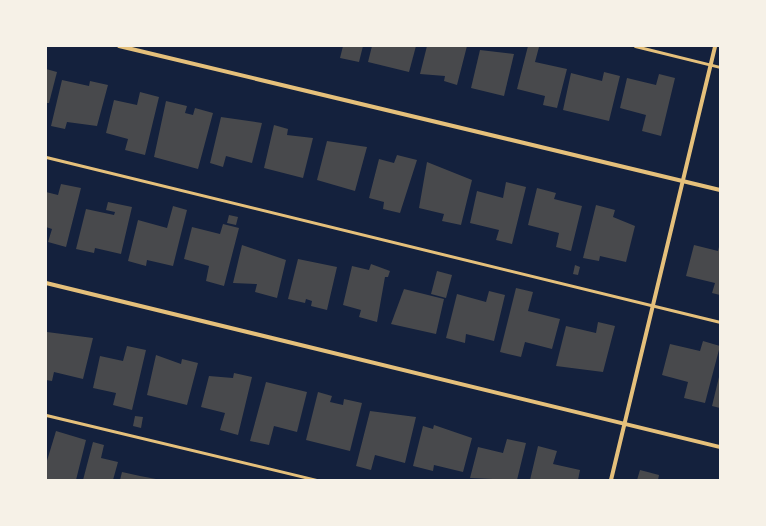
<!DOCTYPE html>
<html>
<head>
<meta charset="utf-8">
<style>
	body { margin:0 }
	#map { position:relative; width:766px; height:526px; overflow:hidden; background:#14213d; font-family:"Times New Roman",serif }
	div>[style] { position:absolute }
	.building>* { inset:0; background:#48494c }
	.service>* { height:3px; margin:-1.5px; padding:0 1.5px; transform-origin:1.5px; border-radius:1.5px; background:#e5c07b }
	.minor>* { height:4px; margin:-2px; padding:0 2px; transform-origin:2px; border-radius:2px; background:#e5c07b }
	span { translate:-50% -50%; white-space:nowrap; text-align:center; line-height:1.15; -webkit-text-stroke:3px #f6f1e7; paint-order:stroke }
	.frame { position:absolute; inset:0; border:47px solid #f6f1e7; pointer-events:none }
</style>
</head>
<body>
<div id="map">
	<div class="building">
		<div style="clip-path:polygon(343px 46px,363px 46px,359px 62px,340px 58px)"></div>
		<div style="clip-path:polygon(372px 46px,416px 46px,409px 72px,368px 62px)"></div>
		<div style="clip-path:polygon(427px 46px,467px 46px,457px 85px,444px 81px,445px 76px,420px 74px)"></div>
		<div style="clip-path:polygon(528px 46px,539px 47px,535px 62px,567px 69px,557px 108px,543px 105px,545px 96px,517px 89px)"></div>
		<div style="clip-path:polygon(480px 50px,514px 54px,504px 96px,471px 88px)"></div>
		<div style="clip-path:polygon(46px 69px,57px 72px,49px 103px,46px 103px)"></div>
		<div style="clip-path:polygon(604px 72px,620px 76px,609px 121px,563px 110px,571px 73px,602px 81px)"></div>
		<div style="clip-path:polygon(659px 74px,675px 78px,661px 136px,642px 131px,646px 115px,620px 108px,627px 78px,656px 85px)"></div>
		<div style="clip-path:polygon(62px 80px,89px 86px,90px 81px,108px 85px,97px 126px,67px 122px,65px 129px,51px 126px)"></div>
		<div style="clip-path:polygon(140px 92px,159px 97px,145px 155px,125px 150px,128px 139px,106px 133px,114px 100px,137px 105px)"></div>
		<div style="clip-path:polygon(166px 101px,187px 106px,185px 113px,193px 115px,195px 108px,213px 113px,198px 169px,154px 157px)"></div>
		<div style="clip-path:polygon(221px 117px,262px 123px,252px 163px,226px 156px,223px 167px,210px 163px)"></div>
		<div style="clip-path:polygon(274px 125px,288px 129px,287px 135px,313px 138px,303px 178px,264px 168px)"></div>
		<div style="clip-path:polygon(327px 141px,367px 147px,355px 191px,317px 180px)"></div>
		<div style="clip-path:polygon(397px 155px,417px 160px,400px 213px,383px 209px,384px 202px,369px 198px,379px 159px,394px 163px)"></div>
		<div style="clip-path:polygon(427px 162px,472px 180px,461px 225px,442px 221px,444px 214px,419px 208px)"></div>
		<div style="clip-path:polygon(506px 182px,526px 187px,512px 244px,496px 240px,499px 230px,470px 223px,477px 191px,503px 198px)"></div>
		<div style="clip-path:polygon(61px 184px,81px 188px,66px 247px,48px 242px,52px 229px,46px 227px,46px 192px,58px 195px)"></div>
		<div style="clip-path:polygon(537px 188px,556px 193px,554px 199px,582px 206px,571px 251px,556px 247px,559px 233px,528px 225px)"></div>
		<div style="clip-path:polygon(108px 202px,132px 207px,121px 254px,95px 248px,94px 253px,76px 249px,86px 209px,114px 215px,115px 212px,106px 210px)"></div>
		<div style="clip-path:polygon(596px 205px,615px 210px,613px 217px,635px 226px,626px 262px,600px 256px,599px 261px,583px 258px)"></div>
		<div style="clip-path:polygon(173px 206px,187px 210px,173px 266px,147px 260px,146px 266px,128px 261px,138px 220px,167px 228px)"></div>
		<div style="clip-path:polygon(229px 215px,238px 217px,236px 225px,227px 223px)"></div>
		<div style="clip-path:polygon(223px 224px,239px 228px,224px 286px,206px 281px,209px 266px,184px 259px,192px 227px,220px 234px)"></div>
		<div style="clip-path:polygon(720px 243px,720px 295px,712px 293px,715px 283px,686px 276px,694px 245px,718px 251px)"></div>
		<div style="clip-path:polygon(242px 245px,286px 260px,277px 298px,255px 292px,257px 284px,233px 283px)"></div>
		<div style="clip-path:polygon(298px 259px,337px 267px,327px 310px,311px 306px,312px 301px,306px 299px,305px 303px,288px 299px)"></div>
		<div style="clip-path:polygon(371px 264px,390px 271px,388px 277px,385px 277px,377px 322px,359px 317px,361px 310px,343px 305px,352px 266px,369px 270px)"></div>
		<div style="clip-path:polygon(575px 265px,580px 267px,578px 275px,573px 274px)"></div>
		<div style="clip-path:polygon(437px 271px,452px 275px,446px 298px,431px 294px)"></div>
		<div style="clip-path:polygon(516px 288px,533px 292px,528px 311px,560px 319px,552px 349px,525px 342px,521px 357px,500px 352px)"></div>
		<div style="clip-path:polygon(404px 289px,444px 299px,436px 334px,391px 324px)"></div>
		<div style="clip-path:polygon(489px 291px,505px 295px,494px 341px,466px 334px,465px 343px,446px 338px,457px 294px,486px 302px)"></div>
		<div style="clip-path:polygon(598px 322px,615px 326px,603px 372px,556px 366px,566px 326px,596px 333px)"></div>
		<div style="clip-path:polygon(47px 332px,93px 338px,83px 379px,54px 372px,52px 381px,46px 380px)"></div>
		<div style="clip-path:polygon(703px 341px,720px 346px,705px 403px,684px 398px,688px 382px,662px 375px,670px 344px,700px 351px)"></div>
		<div style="clip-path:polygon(127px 346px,146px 350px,132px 410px,113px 405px,116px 393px,93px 388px,100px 356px,123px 361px)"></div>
		<div style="clip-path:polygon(156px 355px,181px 364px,182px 359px,198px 363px,187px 405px,147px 395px)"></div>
		<div style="clip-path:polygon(234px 373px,252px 377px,238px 435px,220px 430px,225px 413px,201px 407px,209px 376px,233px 378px)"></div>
		<div style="clip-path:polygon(719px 377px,720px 377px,720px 408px,712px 406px)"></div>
		<div style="clip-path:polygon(266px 382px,307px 392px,297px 432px,274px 426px,269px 445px,250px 441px)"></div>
		<div style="clip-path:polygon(318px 392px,332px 396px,330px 402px,343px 405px,344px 399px,362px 403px,350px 451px,306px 440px)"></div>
		<div style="clip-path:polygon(370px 411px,416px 417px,405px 463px,375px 455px,371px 470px,356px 466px)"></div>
		<div style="clip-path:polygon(135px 416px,143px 417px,141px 428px,133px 426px)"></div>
		<div style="clip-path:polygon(434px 425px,472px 438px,463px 472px,434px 465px,433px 471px,413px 466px,423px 426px,433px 429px)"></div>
		<div style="clip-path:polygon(56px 431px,86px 440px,76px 480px,46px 480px,46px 464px)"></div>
		<div style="clip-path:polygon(507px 439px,526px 443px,517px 480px,470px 478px,478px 447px,503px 453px)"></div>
		<div style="clip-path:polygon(93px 442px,104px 445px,101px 458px,118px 462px,113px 480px,83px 480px)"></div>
		<div style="clip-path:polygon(538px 446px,557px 451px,553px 464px,580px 470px,578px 480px,530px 480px)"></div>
		<div style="clip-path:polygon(640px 470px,659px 475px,658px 480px,637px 480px)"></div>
		<div style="clip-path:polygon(122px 472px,140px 476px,156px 479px,120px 480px)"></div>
	</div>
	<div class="service">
		<div style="left:635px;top:46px;width:88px;rotate:13.9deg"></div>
		<div style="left:46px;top:157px;width:694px;rotate:13.76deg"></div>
		<div style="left:46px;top:415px;width:279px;rotate:13.5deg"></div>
	</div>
	<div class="minor">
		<div style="left:119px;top:46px;width:618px;rotate:13.47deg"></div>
		<div style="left:46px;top:283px;width:694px;rotate:13.68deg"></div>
		<div style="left:611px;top:480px;width:446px;rotate:-76.5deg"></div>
	</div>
	<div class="frame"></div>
</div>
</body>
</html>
